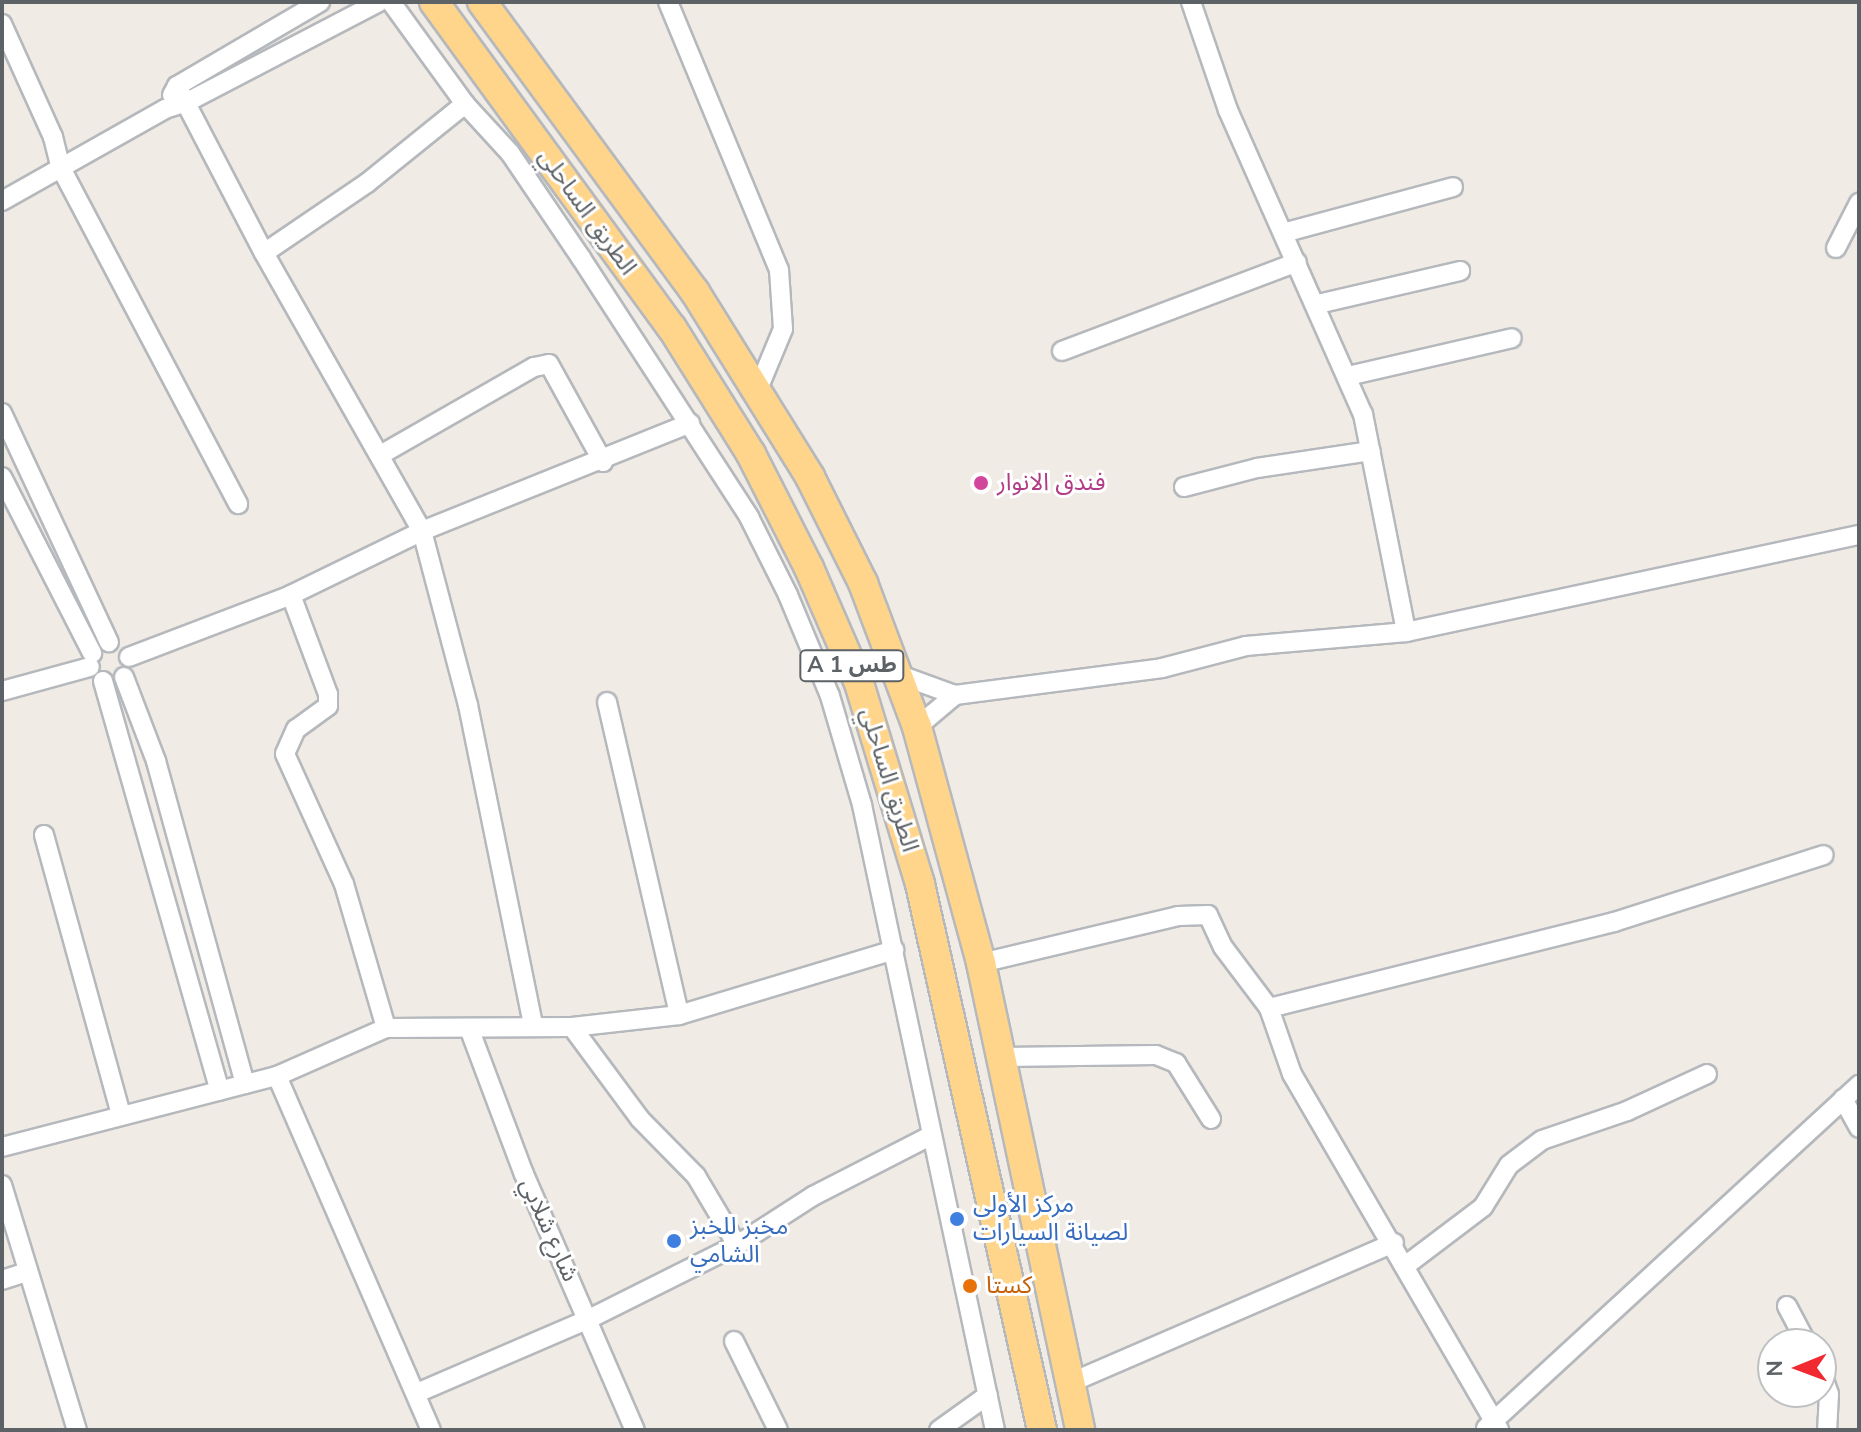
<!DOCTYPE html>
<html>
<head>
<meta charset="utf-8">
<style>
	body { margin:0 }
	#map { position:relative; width:1861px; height:1432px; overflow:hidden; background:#f0ece5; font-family:"Nunito Sans","Noto Sans Arabic",sans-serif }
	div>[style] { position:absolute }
	.roads { filter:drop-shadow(2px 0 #b5b8bc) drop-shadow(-2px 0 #b5b8bc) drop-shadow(0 2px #b5b8bc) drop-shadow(0 -2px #b5b8bc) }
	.minor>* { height:18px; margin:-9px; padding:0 9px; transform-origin:9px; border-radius:9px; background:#fff }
	.highway>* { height:28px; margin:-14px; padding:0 14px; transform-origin:14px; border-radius:14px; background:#ffd58c }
	.dots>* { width:22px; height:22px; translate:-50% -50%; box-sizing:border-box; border:4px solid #fff; border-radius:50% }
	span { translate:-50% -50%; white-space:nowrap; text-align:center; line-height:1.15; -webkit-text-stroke:6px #fff; paint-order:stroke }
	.shield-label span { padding:2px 6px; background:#fff; border:2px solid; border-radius:6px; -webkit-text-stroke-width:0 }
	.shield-label { font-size:22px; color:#5d6266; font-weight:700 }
	.street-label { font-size:24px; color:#5d6266 }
	.hotel-label { font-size:24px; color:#b23c85 }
	.left { translate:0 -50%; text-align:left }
	.shop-label { font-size:24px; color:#366cbe }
	.food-label { font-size:24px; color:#c56008 }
	.frame { position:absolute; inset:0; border:4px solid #5d6266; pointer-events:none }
	.north { position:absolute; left:1757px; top:1328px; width:80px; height:80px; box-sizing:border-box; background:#fff; border:2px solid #bec0c2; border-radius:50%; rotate:269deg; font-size:22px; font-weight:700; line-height:32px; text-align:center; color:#5d6266 }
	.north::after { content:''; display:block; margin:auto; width:28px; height:36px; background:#f02a30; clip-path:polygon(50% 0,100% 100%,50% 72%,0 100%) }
</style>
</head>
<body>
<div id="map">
	<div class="roads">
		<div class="minor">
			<div style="left:391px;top:2px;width:126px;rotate:54deg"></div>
			<div style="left:465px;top:104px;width:67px;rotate:47.4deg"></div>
			<div style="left:510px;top:153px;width:127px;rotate:55.9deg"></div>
			<div style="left:581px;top:258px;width:309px;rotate:57deg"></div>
			<div style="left:749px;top:517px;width:87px;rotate:63.4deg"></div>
			<div style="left:788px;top:595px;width:109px;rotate:67.4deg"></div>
			<div style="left:830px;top:696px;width:114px;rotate:73.6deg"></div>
			<div style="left:862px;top:805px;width:639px;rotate:77.99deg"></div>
			<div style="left:668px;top:2px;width:290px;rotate:67.5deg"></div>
			<div style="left:779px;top:270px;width:59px;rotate:86.1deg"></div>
			<div style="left:783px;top:329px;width:65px;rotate:112.6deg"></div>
			<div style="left:1191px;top:2px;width:114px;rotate:71.1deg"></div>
			<div style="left:1228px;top:110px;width:333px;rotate:66.1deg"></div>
			<div style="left:1363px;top:414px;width:222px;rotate:78.8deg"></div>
			<div style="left:2px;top:24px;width:124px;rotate:65.7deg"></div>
			<div style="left:53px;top:137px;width:32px;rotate:76deg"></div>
			<div style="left:61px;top:168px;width:380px;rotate:62.2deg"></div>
			<div style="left:177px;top:86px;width:188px;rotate:62.5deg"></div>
			<div style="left:264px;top:253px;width:320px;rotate:60.4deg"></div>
			<div style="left:422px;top:531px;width:180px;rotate:75.2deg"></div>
			<div style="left:468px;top:705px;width:327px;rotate:78.5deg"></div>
			<div style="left:172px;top:95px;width:10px;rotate:-61deg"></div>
			<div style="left:177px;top:86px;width:166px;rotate:-30.4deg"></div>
			<div style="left:2px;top:201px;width:187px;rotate:-29.4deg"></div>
			<div style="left:165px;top:109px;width:23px;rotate:-18deg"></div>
			<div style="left:187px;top:102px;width:216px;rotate:-27.5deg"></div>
			<div style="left:1283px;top:233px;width:176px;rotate:-15.1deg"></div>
			<div style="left:1836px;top:248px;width:51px;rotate:-62.9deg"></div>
			<div style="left:264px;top:253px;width:125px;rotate:-34.2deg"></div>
			<div style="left:367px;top:183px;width:126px;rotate:-38.9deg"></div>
			<div style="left:1318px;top:304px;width:146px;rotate:-13.1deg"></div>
			<div style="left:1062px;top:351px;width:251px;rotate:-20.7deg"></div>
			<div style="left:1348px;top:376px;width:168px;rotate:-13deg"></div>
			<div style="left:2px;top:413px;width:253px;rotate:65deg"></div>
			<div style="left:382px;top:454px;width:175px;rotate:-29.8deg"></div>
			<div style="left:534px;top:367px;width:15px;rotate:-11deg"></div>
			<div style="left:549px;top:364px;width:112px;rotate:61.1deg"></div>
			<div style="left:2px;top:477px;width:198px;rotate:62.9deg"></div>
			<div style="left:1184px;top:487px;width:75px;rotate:-14.6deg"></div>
			<div style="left:1257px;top:468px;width:115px;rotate:-8.5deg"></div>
			<div style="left:291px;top:595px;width:106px;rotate:69.5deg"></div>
			<div style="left:328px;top:694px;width:12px;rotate:90deg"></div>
			<div style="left:328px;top:706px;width:39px;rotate:144deg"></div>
			<div style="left:296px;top:729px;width:27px;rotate:114deg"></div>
			<div style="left:285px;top:754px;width:143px;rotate:65.6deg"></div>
			<div style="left:344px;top:884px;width:150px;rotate:73.7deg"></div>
			<div style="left:129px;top:657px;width:173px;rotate:-20.9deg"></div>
			<div style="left:291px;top:595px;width:146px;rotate:-26deg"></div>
			<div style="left:422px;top:531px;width:289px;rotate:-21.9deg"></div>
			<div style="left:897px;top:674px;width:62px;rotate:19.9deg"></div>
			<div style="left:955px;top:695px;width:209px;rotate:-7.4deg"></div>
			<div style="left:1162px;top:668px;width:87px;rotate:-14.7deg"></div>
			<div style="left:1246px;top:646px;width:161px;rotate:-5deg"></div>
			<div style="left:1406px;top:632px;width:463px;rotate:-12.1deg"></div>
			<div style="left:124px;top:677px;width:90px;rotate:69.1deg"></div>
			<div style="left:156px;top:761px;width:335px;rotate:74.6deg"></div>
			<div style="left:103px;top:681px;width:426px;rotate:74.1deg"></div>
			<div style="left:2px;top:691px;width:91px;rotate:-15.3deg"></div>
			<div style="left:607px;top:702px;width:321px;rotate:77deg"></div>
			<div style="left:917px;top:727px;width:50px;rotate:-40.1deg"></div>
			<div style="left:44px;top:835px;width:289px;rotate:74.6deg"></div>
			<div style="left:981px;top:963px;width:203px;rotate:-13.4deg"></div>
			<div style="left:1178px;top:916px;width:30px;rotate:-2deg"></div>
			<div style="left:1208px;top:915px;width:35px;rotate:65deg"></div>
			<div style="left:1223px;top:947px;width:76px;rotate:53deg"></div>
			<div style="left:1269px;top:1008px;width:70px;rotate:70.8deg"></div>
			<div style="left:1292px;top:1074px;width:412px;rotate:59.8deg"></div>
			<div style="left:1269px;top:1008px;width:356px;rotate:-14deg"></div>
			<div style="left:1614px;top:922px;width:220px;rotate:-17.7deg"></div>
			<div style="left:572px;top:1027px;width:114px;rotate:53.5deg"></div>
			<div style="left:640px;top:1119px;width:80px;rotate:45.5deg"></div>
			<div style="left:696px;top:1176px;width:80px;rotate:59.3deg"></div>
			<div style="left:469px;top:1028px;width:156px;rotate:69.4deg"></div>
			<div style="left:524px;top:1174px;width:279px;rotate:66.6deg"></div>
			<div style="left:1002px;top:1057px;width:154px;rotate:-0.7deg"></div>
			<div style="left:1156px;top:1055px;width:22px;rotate:22deg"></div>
			<div style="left:1176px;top:1063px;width:66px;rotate:58deg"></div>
			<div style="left:277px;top:1076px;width:386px;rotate:66.5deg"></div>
			<div style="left:1843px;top:1099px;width:33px;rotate:61deg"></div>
			<div style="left:2px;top:1147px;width:284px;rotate:-14.5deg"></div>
			<div style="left:277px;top:1076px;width:119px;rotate:-23.8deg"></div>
			<div style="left:386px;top:1028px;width:186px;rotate:-0.3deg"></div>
			<div style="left:572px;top:1027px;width:108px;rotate:-6.4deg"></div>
			<div style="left:679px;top:1015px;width:225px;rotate:-16.8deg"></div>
			<div style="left:2px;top:1185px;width:256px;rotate:73deg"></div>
			<div style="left:1405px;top:1266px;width:98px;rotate:-37.1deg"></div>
			<div style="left:1483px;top:1207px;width:49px;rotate:-58.2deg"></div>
			<div style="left:1509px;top:1165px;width:41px;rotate:-37.1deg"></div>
			<div style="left:1542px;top:1140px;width:90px;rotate:-18.8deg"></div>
			<div style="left:1627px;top:1111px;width:88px;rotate:-24.8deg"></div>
			<div style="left:2px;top:1280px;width:25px;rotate:-18deg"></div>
			<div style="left:1787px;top:1306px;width:43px;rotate:62.2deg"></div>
			<div style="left:734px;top:1341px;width:99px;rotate:63.7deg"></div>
			<div style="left:1821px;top:1371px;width:24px;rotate:71deg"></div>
			<div style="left:1829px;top:1394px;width:36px;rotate:93deg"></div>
			<div style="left:1070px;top:1383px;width:353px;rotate:-23.4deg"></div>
			<div style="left:417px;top:1393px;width:187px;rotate:-23.3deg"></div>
			<div style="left:589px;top:1319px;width:165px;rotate:-26.6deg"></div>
			<div style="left:737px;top:1245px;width:90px;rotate:-32.8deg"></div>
			<div style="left:813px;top:1196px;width:131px;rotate:-27.1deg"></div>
			<div style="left:1486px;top:1428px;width:507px;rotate:-42.6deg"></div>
			<div style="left:939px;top:1430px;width:60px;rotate:-35.5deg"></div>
		</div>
		<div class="highway">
			<div style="left:434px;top:2px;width:404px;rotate:53.9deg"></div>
			<div style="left:672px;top:328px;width:149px;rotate:57.9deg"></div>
			<div style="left:751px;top:454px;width:128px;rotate:63deg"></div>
			<div style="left:809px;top:568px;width:125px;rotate:66.5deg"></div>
			<div style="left:859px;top:683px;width:210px;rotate:73.1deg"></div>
			<div style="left:920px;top:884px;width:559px;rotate:77.4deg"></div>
			<div style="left:482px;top:2px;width:360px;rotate:53.7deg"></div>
			<div style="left:695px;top:292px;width:218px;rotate:58.1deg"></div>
			<div style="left:810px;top:477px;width:119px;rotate:63.4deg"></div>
			<div style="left:863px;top:583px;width:154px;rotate:69.4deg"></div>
			<div style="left:917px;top:727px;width:245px;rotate:74.8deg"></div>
			<div style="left:981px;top:963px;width:477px;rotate:78deg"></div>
		</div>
	</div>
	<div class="dots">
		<div style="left:981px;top:483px;background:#d1479c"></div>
		<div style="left:957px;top:1219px;background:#3f7fe0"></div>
		<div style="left:674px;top:1241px;background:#3f7fe0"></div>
		<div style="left:970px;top:1286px;background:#e8710a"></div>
	</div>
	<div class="shield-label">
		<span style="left:852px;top:666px">A 1 طس</span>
	</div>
	<div class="street-label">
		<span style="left:587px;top:212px;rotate:54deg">الطريق الساحلي</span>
		<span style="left:889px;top:780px;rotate:73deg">الطريق الساحلي</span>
		<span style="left:549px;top:1230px;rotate:66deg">شارع شلابي</span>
	</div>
	<div class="hotel-label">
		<span class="left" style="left:997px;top:483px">فندق الانوار</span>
	</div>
	<div class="shop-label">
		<span class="left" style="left:973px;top:1219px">مركز الأولى<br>لصيانة السيارات</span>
		<span class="left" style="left:690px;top:1241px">مخبز للخبز<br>الشامي</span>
	</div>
	<div class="food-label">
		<span class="left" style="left:986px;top:1286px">كستا</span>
	</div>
	<div class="frame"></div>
	<div class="north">N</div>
</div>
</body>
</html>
